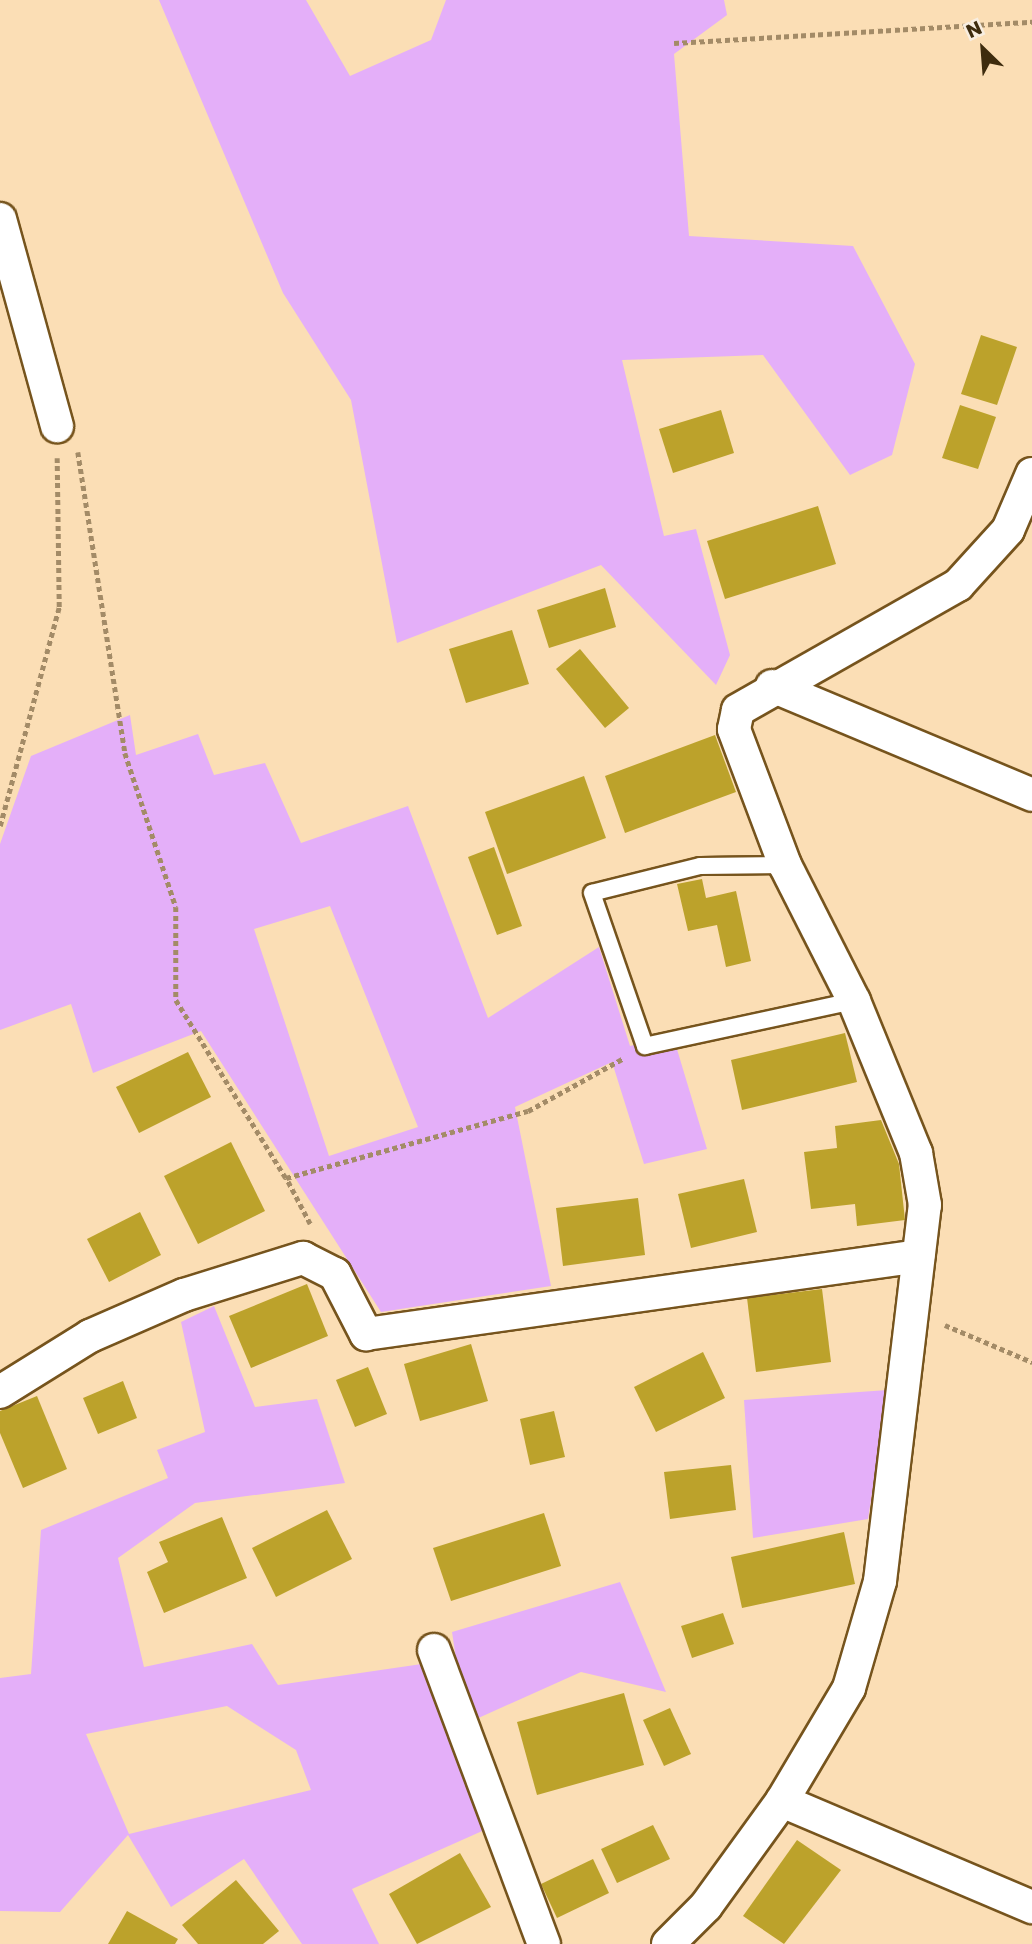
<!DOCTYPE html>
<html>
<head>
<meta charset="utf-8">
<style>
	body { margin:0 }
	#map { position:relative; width:1032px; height:1944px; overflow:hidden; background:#fbdeb5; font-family:Poppins,sans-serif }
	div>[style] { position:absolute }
	.green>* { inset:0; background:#e4aff9 }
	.building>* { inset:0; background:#bca22b }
	.path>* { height:4.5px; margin-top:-2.25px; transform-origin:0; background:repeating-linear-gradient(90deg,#a38b67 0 5px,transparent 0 8.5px) }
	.roads { filter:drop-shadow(2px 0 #76541d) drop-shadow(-2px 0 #76541d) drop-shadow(0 2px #76541d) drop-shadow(0 -2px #76541d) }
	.service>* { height:16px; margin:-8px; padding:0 8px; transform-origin:8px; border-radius:8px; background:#fff }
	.minor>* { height:32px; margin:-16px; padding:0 16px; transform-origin:16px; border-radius:16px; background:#fff }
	span { translate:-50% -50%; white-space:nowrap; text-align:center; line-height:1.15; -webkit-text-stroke:5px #f8eee1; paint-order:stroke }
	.north { position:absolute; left:948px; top:14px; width:70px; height:70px; -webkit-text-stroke:5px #f8eee1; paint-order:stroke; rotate:335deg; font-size:19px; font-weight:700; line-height:28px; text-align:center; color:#3e2c0e }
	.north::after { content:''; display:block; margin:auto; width:24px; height:32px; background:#3e2c0e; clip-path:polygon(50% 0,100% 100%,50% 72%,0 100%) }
</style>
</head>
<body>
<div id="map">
	<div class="green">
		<div style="clip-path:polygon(159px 0,306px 0,350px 76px,431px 40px,446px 0,724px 0,727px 15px,674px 54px,689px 236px,853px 246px,915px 364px,892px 455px,850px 475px,763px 355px,622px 360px,664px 536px,696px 529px,730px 655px,716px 685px,601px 565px,397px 643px,351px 400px,283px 293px)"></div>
		<div style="clip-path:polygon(evenodd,130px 715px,136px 755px,198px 734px,214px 775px,265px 763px,301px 843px,408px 806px,488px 1018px,599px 947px,630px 1046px,673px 1036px,707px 1149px,644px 1164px,612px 1062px,515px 1107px,551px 1286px,381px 1312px,201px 1031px,93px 1073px,71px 1004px,0 1030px,0 844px,31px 756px,130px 715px,330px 906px,418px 1127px,329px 1156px,254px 929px,330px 906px)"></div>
		<div style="clip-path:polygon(evenodd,214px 1306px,255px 1407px,317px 1399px,345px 1483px,195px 1503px,118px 1558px,144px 1667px,252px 1644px,278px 1685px,456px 1659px,452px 1632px,620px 1582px,666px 1692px,581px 1672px,454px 1729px,489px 1828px,352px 1889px,379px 1944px,302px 1944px,244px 1859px,171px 1907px,128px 1835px,60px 1912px,0 1911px,0 1678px,31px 1674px,41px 1530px,168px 1478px,157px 1450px,205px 1432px,181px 1322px,214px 1306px,227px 1706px,296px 1750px,311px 1790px,129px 1834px,86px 1734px,227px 1706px)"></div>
		<div style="clip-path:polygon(888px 1390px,868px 1519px,753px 1538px,744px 1400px)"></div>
	</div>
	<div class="building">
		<div style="clip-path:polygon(981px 335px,1017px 347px,997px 405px,961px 394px)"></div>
		<div style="clip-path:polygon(960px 405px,996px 417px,978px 469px,942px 458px)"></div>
		<div style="clip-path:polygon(721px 410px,734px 453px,673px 473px,659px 429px)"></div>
		<div style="clip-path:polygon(818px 506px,836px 564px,725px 599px,707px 541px)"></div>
		<div style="clip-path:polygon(605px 588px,616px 627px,549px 648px,537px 610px)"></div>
		<div style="clip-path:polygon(512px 630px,529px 684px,466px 703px,449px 649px)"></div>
		<div style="clip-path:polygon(580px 649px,629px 708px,605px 728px,556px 669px)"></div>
		<div style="clip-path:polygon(715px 735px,736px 792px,625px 833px,605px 776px)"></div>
		<div style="clip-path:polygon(584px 776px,606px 838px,507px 874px,485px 812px)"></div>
		<div style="clip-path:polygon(494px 847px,522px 926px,497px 935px,468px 857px)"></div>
		<div style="clip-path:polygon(702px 879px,706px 898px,736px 891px,751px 961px,726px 967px,717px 925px,688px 931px,677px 884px)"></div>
		<div style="clip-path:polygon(845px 1033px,857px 1082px,742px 1110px,731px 1060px)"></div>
		<div style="clip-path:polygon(188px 1052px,211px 1097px,139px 1133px,116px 1087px)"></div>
		<div style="clip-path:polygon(881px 1120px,899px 1164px,905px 1220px,857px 1226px,855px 1204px,811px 1209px,804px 1152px,837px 1148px,835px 1126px)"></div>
		<div style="clip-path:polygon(231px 1142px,265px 1211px,198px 1244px,164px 1176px)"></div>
		<div style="clip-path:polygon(744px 1179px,757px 1232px,691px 1248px,678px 1194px)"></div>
		<div style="clip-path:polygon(638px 1198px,645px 1255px,563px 1266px,556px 1208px)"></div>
		<div style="clip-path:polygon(140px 1212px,161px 1255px,109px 1282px,87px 1239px)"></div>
		<div style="clip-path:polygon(307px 1284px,328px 1336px,251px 1368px,229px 1316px)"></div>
		<div style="clip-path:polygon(822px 1289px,831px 1362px,756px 1372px,747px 1298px)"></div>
		<div style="clip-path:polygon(471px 1344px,488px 1401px,420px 1421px,404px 1364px)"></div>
		<div style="clip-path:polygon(703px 1352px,725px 1398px,656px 1432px,634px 1387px)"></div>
		<div style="clip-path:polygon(368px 1367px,387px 1414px,355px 1427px,336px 1380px)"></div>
		<div style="clip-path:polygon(123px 1381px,137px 1418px,98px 1434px,83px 1398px)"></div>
		<div style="clip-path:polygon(37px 1396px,67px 1469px,23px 1488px,0 1433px,0 1411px)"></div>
		<div style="clip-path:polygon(554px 1411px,565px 1457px,530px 1465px,520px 1419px)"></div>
		<div style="clip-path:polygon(731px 1465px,736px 1510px,670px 1519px,664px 1472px)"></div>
		<div style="clip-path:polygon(327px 1510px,352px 1559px,276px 1597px,252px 1548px)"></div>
		<div style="clip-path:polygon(544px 1513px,561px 1566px,451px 1601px,433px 1548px)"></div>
		<div style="clip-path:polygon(222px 1517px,247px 1578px,164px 1613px,147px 1572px,168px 1562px,159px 1542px)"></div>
		<div style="clip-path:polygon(844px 1532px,855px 1584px,742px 1608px,731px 1557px)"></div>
		<div style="clip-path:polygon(723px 1613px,734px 1644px,692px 1658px,681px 1626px)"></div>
		<div style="clip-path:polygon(624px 1693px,644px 1765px,537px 1795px,517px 1722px)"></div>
		<div style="clip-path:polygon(670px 1708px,691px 1754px,664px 1766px,643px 1720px)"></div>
		<div style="clip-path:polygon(653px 1825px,670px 1859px,617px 1883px,601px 1849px)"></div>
		<div style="clip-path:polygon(797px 1840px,841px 1870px,784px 1944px,743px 1916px)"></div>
		<div style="clip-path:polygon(460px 1853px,491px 1907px,417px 1944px,389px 1894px)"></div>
		<div style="clip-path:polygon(593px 1859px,609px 1893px,557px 1918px,541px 1884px)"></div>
		<div style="clip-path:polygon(236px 1880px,279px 1931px,263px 1944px,198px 1944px,182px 1925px)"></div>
		<div style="clip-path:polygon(127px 1911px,178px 1939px,175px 1944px,108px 1944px)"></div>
	</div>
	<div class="path">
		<div style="left:674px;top:43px;width:359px;rotate:-3.4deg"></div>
		<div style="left:78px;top:452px;width:305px;rotate:81.1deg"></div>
		<div style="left:125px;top:753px;width:162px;rotate:71.7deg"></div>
		<div style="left:176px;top:907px;width:93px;rotate:90deg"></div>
		<div style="left:176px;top:1000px;width:209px;rotate:58.3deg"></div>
		<div style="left:0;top:826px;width:227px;rotate:-74.9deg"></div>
		<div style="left:59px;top:607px;width:149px;rotate:-90.8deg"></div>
		<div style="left:310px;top:1224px;width:52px;rotate:-117.6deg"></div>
		<div style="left:286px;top:1178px;width:251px;rotate:-15.5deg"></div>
		<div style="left:528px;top:1111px;width:110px;rotate:-28.9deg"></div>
		<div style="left:945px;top:1325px;width:95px;rotate:23deg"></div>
	</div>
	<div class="roads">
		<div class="service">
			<div style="left:785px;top:865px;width:85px;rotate:179.3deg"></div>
			<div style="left:700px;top:866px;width:111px;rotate:166deg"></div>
			<div style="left:592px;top:893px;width:162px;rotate:70.9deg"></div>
			<div style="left:645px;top:1046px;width:214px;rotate:-12.2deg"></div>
		</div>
		<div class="minor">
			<div style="left:0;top:219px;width:215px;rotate:74.6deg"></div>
			<div style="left:772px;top:686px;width:282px;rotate:22.7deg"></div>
			<div style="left:0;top:1392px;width:106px;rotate:-31.9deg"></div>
			<div style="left:90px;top:1336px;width:103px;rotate:-23.6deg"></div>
			<div style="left:184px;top:1295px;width:125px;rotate:-17.3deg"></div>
			<div style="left:303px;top:1258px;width:36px;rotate:27deg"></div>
			<div style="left:335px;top:1274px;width:68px;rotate:62.7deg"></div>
			<div style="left:366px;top:1334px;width:558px;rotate:-8.03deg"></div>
			<div style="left:434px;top:1650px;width:314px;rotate:69.5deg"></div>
			<div style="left:782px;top:1801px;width:272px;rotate:23deg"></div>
			<div style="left:668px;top:1944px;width:54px;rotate:-45deg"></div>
			<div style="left:706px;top:1906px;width:130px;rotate:-54.1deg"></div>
			<div style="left:782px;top:1801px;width:131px;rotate:-59.3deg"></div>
			<div style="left:849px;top:1688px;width:111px;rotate:-73.8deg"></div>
			<div style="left:880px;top:1581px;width:379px;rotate:-83.2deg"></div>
			<div style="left:925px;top:1205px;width:53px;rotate:-99.8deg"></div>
			<div style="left:916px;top:1153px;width:164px;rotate:-112.2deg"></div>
			<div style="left:854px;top:1001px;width:153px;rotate:-116.9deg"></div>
			<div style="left:785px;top:865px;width:145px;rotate:-110.6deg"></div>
			<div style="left:734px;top:729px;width:19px;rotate:-78deg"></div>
			<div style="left:738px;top:710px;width:253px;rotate:-29.6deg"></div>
			<div style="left:958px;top:585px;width:74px;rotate:-47.7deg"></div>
			<div style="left:1008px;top:530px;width:61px;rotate:-66.8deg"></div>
		</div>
	</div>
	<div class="north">N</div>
</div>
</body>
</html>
